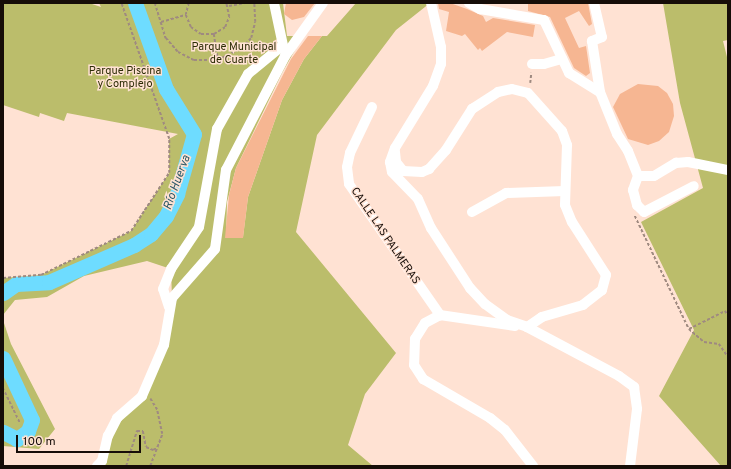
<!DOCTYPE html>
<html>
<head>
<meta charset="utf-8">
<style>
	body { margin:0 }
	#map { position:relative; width:731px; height:469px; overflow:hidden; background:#ffe2d3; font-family:Overpass,sans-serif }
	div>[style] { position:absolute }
	.green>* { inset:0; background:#bbbd6b }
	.river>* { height:15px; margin:-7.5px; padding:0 7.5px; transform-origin:7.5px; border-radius:7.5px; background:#6edcff }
	.building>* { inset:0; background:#f6b692 }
	.path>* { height:1.5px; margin-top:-0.75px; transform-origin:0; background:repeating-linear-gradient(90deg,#9f8a80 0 3px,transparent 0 5px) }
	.minor>* { height:10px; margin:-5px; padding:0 5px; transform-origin:5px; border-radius:5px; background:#fff }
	span { translate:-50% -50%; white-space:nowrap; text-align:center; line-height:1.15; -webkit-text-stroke:3px #ffe2d3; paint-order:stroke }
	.park-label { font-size:11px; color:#2d2d06 }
	.street-label { font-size:11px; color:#160d08 }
	.water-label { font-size:12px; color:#295867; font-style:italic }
	.frame { position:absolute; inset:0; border:4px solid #160d08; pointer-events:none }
	.scale { position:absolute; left:16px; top:435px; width:125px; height:18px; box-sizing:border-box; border:2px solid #160d08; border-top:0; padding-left:5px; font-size:12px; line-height:14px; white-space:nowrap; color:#160d08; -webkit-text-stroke:3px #ffe2d3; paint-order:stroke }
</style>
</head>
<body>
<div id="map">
	<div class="green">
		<div style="clip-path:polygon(3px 3px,89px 3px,101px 7px,99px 3px,283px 3px,287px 36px,303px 36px,282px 73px,236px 168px,227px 202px,226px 238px,243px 237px,248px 197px,282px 100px,304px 59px,322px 36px,327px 36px,356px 3px,430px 3px,396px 30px,317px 135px,296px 232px,396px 353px,365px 394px,348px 445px,373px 466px,97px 466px,108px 436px,142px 396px,164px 345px,172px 298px,171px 269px,147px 261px,84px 276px,47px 297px,15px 300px,3px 315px,3px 278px,41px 275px,131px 231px,169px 173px,169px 139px,178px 134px,67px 113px,64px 121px,40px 113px,39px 117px,3px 105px)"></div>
		<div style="clip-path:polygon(663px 3px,728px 3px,728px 40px,723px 41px,728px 61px,728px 466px,721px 466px,659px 396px,694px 330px,641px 222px,703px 188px,680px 103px)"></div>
		<div style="clip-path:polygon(3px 320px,11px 344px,55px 429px,39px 449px,3px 446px)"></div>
	</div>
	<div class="river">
		<div style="left:3px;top:293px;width:16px;rotate:-35deg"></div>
		<div style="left:16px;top:284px;width:33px;rotate:-3deg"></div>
		<div style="left:49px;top:282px;width:93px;rotate:-23.5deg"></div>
		<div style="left:134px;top:245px;width:20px;rotate:-33deg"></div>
		<div style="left:151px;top:234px;width:23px;rotate:-50deg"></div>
		<div style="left:166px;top:216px;width:25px;rotate:-63deg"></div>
		<div style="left:177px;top:194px;width:62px;rotate:-74.2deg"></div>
		<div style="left:194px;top:134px;width:53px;rotate:-121.9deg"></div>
		<div style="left:166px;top:89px;width:91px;rotate:-109.8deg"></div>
		<div style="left:3px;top:358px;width:68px;rotate:64.9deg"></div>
		<div style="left:32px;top:420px;width:12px;rotate:110deg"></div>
		<div style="left:28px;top:431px;width:14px;rotate:144deg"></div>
		<div style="left:17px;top:439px;width:16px;rotate:-153deg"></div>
	</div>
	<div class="building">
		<div style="clip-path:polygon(286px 3px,315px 3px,304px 17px,292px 20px,284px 14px)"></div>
		<div style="clip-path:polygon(438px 3px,450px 3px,467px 9px,483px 16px,486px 22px,493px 18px,535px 25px,533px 37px,507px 32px,482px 51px,480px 48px,478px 50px,465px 34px,462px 36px,446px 31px,449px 12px,439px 9px)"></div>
		<div style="clip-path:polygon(528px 3px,588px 3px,592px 24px,589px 26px,579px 11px,565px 18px,579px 48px,586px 46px,590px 73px,586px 76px,574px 68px,550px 17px,528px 11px)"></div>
		<div style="clip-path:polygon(308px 36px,322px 36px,304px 59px,282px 100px,248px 197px,243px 238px,225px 238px,229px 195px,236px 168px,291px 59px)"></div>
		<div style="clip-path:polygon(638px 84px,658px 86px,667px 93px,673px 104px,674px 116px,669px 132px,659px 141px,648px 145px,628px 139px,613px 107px,620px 94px)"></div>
	</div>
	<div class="path">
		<div style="left:155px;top:3px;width:37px;rotate:73deg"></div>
		<div style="left:166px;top:38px;width:18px;rotate:49deg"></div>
		<div style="left:178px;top:52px;width:18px;rotate:27deg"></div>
		<div style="left:194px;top:60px;width:24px"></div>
		<div style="left:218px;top:60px;width:27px;rotate:-27deg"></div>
		<div style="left:242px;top:48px;width:13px;rotate:-48deg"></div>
		<div style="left:251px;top:38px;width:16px;rotate:-76deg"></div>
		<div style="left:255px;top:22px;width:19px;rotate:-93deg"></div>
		<div style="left:189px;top:3px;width:12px;rotate:104deg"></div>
		<div style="left:186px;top:15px;width:13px;rotate:67deg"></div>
		<div style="left:191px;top:27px;width:12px;rotate:35deg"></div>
		<div style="left:201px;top:34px;width:13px"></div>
		<div style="left:214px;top:34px;width:13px;rotate:-32deg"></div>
		<div style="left:225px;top:27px;width:11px;rotate:-68deg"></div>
		<div style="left:229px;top:17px;width:14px;rotate:-102deg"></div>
		<div style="left:229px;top:6px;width:16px;rotate:-11deg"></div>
		<div style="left:161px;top:22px;width:26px;rotate:-16deg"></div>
		<div style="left:214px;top:34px;width:26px;rotate:81deg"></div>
		<div style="left:530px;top:83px;width:10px;rotate:-84deg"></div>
		<div style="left:635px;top:216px;width:125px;rotate:64.5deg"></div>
		<div style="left:689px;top:329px;width:20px;rotate:41deg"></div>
		<div style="left:704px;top:342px;width:15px;rotate:8deg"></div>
		<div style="left:719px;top:344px;width:16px;rotate:55deg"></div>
		<div style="left:3px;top:278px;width:38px;rotate:-5deg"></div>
		<div style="left:41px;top:275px;width:100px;rotate:-26.1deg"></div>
		<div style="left:131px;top:231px;width:69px;rotate:-56.8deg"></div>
		<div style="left:169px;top:173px;width:34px;rotate:-90deg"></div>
		<div style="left:169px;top:139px;width:144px;rotate:-109.4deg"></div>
		<div style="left:689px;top:329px;width:40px;rotate:-26.6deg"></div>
		<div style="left:725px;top:311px;width:5px;rotate:53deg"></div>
		<div style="left:3px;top:388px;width:39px;rotate:64deg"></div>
		<div style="left:126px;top:466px;width:37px;rotate:-73deg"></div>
		<div style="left:137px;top:431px;width:6px"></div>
		<div style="left:143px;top:431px;width:16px;rotate:79deg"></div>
		<div style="left:146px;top:447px;width:8px;rotate:23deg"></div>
		<div style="left:153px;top:450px;width:4px;rotate:-27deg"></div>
		<div style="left:150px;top:466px;width:34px;rotate:-69deg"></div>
		<div style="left:162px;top:434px;width:25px;rotate:-102deg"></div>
		<div style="left:157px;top:410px;width:13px;rotate:-122deg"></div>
	</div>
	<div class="minor">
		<div style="left:274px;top:3px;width:48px;rotate:78deg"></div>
		<div style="left:431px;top:3px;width:45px;rotate:77.2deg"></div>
		<div style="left:441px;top:47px;width:17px;rotate:90deg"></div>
		<div style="left:441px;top:64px;width:23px;rotate:110deg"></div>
		<div style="left:433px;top:86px;width:73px;rotate:121.5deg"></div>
		<div style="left:395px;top:148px;width:15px;rotate:110deg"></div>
		<div style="left:390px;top:162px;width:10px;rotate:79deg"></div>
		<div style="left:392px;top:172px;width:37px;rotate:46deg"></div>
		<div style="left:418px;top:199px;width:32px;rotate:66deg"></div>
		<div style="left:431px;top:228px;width:72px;rotate:57deg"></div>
		<div style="left:470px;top:288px;width:22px;rotate:47deg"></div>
		<div style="left:485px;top:304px;width:27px;rotate:36deg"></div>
		<div style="left:507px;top:320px;width:21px;rotate:19deg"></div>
		<div style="left:527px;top:327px;width:104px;rotate:28deg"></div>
		<div style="left:619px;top:376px;width:19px;rotate:36deg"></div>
		<div style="left:634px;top:387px;width:22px;rotate:82deg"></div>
		<div style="left:637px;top:409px;width:57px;rotate:97deg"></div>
		<div style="left:469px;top:3px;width:13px;rotate:29deg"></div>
		<div style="left:480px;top:9px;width:65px;rotate:9.8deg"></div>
		<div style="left:544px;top:20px;width:59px;rotate:64.7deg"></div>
		<div style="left:569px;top:73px;width:36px;rotate:32deg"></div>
		<div style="left:594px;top:3px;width:35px;rotate:77deg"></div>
		<div style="left:602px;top:37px;width:11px;rotate:158deg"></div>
		<div style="left:592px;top:41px;width:52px;rotate:81.1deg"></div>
		<div style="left:600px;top:92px;width:45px;rotate:68deg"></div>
		<div style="left:617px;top:134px;width:20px;rotate:57deg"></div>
		<div style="left:628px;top:151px;width:27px;rotate:68deg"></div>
		<div style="left:532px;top:64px;width:12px"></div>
		<div style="left:544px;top:64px;width:19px;rotate:-16deg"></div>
		<div style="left:372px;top:107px;width:51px;rotate:115.6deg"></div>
		<div style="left:350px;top:153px;width:14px;rotate:102deg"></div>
		<div style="left:347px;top:167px;width:17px;rotate:83deg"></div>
		<div style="left:349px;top:184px;width:160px;rotate:55.2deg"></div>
		<div style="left:395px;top:152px;width:10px;rotate:84deg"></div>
		<div style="left:396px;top:162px;width:11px;rotate:52deg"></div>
		<div style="left:403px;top:171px;width:19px;rotate:3deg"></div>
		<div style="left:422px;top:172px;width:8px;rotate:-23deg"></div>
		<div style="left:429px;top:169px;width:25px;rotate:-48deg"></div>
		<div style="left:446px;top:150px;width:49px;rotate:-57.6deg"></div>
		<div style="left:472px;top:109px;width:31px;rotate:-33deg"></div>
		<div style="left:498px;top:92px;width:14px;rotate:-12deg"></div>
		<div style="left:512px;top:89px;width:16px;rotate:14deg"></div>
		<div style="left:528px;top:93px;width:51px;rotate:48.2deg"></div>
		<div style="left:562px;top:131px;width:15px;rotate:70deg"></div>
		<div style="left:567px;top:145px;width:60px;rotate:91.9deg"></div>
		<div style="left:565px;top:205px;width:18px;rotate:68deg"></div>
		<div style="left:572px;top:222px;width:63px;rotate:57.3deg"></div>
		<div style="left:606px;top:275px;width:16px;rotate:105deg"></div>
		<div style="left:602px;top:290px;width:24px;rotate:142deg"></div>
		<div style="left:583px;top:305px;width:43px;rotate:163.7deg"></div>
		<div style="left:542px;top:317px;width:18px;rotate:146deg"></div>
		<div style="left:638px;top:176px;width:15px;rotate:110deg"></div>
		<div style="left:633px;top:190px;width:16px;rotate:75deg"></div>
		<div style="left:637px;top:205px;width:10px;rotate:45deg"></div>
		<div style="left:644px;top:212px;width:56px;rotate:-27.5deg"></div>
		<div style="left:638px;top:176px;width:16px"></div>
		<div style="left:654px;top:176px;width:26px;rotate:-31deg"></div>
		<div style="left:676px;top:163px;width:12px;rotate:-5deg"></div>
		<div style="left:688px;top:162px;width:41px;rotate:11.3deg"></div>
		<div style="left:472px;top:212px;width:39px;rotate:-29deg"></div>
		<div style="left:506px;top:193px;width:59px;rotate:-1.9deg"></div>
		<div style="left:169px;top:307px;width:19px;rotate:-108deg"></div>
		<div style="left:163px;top:289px;width:22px;rotate:-68deg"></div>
		<div style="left:171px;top:269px;width:50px;rotate:-56.3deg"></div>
		<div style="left:199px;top:227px;width:100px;rotate:-79.6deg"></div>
		<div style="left:217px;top:129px;width:63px;rotate:-60.6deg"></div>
		<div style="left:248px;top:74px;width:45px;rotate:-39.6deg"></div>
		<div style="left:515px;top:326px;width:76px;rotate:-171.7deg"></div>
		<div style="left:440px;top:315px;width:17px;rotate:152deg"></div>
		<div style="left:425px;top:323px;width:19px;rotate:122deg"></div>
		<div style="left:415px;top:339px;width:26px;rotate:92deg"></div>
		<div style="left:414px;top:365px;width:17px;rotate:57deg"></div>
		<div style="left:423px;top:379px;width:78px;rotate:30.2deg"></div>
		<div style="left:490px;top:418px;width:19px;rotate:39deg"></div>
		<div style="left:505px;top:430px;width:46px;rotate:52.1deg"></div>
		<div style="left:97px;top:466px;width:7px;rotate:-45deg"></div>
		<div style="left:102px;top:461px;width:26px;rotate:-77deg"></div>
		<div style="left:108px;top:436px;width:20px;rotate:-63deg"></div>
		<div style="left:117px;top:418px;width:33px;rotate:-41deg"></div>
		<div style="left:142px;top:396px;width:56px;rotate:-66.7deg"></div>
		<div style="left:164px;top:345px;width:48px;rotate:-80.3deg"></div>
		<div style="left:172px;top:298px;width:65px;rotate:-48.7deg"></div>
		<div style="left:215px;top:249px;width:80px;rotate:-82.1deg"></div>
		<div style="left:226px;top:170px;width:128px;rotate:-62.6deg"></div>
		<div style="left:285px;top:56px;width:65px;rotate:-54.4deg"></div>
	</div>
	<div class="park-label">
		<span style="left:234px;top:54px">Parque Municipal<br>de Cuarte</span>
		<span style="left:125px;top:78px">Parque Piscina<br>y Complejo</span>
	</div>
	<div class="street-label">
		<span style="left:385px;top:236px;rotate:56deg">CALLE LAS PALMERAS</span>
	</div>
	<div class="water-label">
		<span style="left:178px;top:183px;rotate:-70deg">Río Huerva</span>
	</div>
	<div class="frame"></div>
	<div class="scale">100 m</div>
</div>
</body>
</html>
